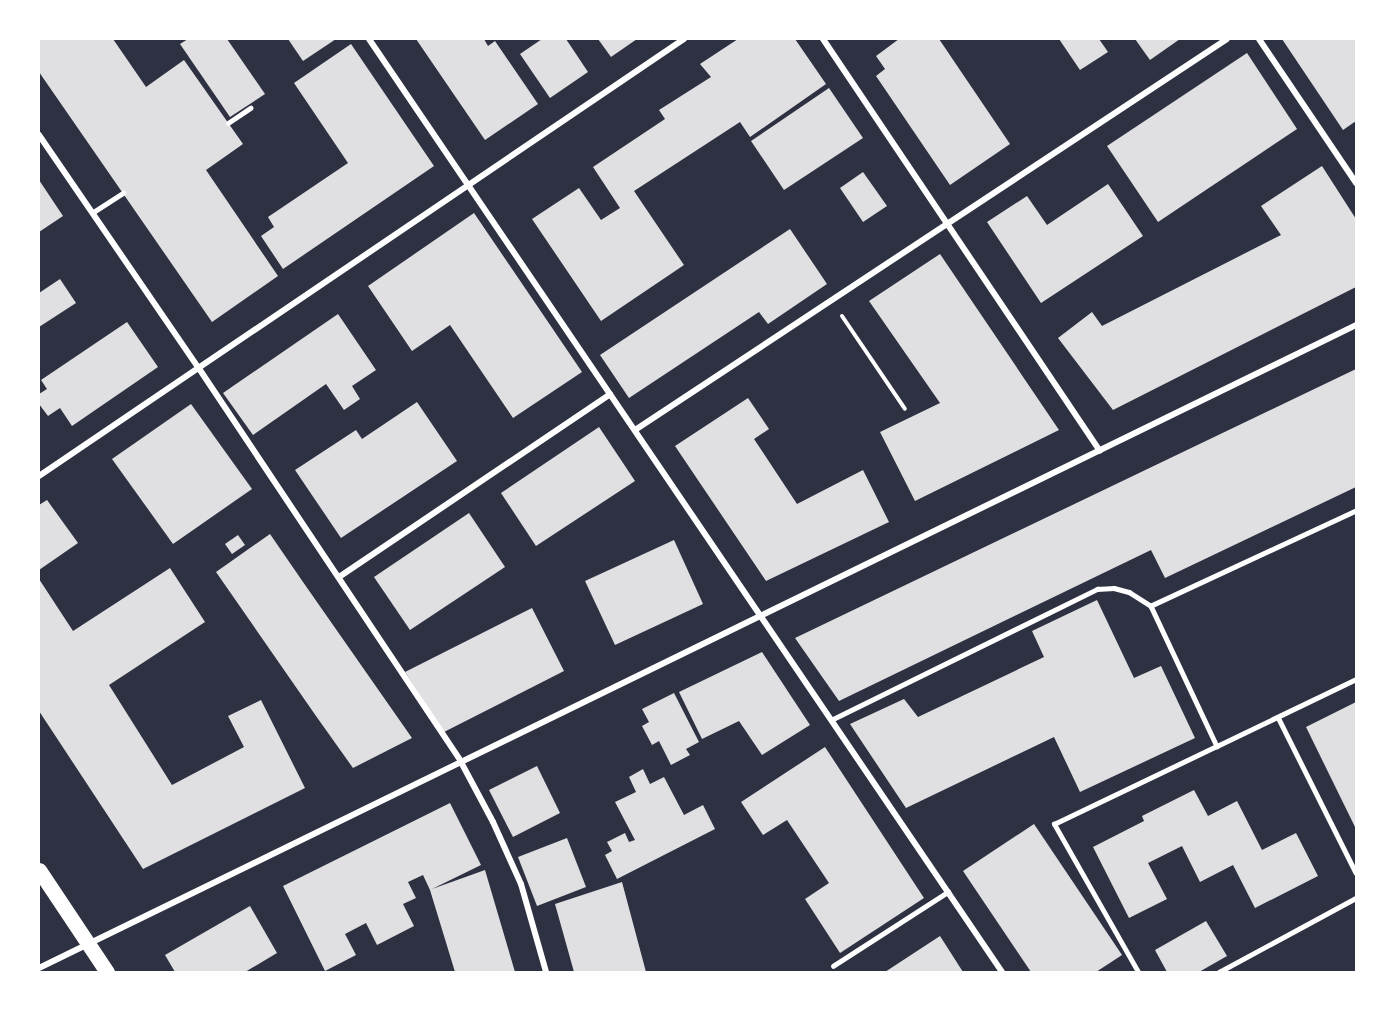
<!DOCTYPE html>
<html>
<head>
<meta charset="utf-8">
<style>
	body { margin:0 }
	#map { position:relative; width:1395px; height:1011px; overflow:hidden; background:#2d3142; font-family:Inter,sans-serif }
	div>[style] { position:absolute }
	.building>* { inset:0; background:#e0e0e3 }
	.path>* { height:4px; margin:-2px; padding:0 2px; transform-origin:2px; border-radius:2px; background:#fff }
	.service>* { height:4.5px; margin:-2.25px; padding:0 2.25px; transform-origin:2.25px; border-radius:2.25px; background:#fff }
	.minor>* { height:6px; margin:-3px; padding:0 3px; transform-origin:3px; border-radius:3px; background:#fff }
	.primary>* { height:15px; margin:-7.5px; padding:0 7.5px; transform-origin:7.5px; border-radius:7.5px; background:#fff }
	span { translate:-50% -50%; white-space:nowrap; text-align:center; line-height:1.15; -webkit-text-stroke:4.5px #fff; paint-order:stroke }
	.frame { position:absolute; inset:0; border:40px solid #fff; pointer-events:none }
</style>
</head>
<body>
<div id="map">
	<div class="building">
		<div style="clip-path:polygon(39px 39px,113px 39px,146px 87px,184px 60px,243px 144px,206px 170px,278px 276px,212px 322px,39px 72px)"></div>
		<div style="clip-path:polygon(188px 39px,227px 39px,265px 94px,230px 117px,180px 44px)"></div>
		<div style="clip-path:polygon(288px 39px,336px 39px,303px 61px)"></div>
		<div style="clip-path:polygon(416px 39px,484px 39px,488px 46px,495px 41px,538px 104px,485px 140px)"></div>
		<div style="clip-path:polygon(542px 39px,566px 39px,588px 72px,550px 98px,520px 54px)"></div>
		<div style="clip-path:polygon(598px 39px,637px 39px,611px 57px)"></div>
		<div style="clip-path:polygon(738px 39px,795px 39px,826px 84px,750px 137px,740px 122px,634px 191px,684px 265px,601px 321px,532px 219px,579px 188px,601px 220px,620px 208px,593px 167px,665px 119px,659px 110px,711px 77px,700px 64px)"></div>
		<div style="clip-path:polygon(899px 39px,939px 39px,1010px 144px,950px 185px,876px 76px,885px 69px,876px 56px)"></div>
		<div style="clip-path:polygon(1059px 39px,1099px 39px,1108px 52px,1080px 70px)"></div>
		<div style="clip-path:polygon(1135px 39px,1180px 39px,1150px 60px)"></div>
		<div style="clip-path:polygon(1282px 39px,1356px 39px,1356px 121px,1343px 130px)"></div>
		<div style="clip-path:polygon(351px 44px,434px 166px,283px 269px,261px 236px,274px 227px,268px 217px,348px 163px,294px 83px)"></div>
		<div style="clip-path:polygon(1247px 53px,1297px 129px,1158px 222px,1107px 146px)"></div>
		<div style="clip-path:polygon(829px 88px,863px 138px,784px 190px,751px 141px)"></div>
		<div style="clip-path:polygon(1322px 166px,1356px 219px,1356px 287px,1113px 410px,1058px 338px,1092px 312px,1102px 326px,1281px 235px,1261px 206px)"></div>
		<div style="clip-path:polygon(863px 172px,887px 206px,863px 222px,840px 188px)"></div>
		<div style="clip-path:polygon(39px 180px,63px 216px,39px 232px)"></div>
		<div style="clip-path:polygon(1108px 184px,1143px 236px,1041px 303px,987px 222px,1027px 196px,1047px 225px)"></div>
		<div style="clip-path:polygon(474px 213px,582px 372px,513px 418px,450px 325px,412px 351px,368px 286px)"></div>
		<div style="clip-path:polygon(790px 229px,827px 284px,768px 324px,759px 312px,629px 398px,600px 355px)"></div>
		<div style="clip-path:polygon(940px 254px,1059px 430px,915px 501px,880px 432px,940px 403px,869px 301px)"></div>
		<div style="clip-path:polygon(60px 279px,76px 303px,39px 327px,39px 293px)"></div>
		<div style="clip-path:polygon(338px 314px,376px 370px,352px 386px,360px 399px,344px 410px,326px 384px,253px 435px,223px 393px)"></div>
		<div style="clip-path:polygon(127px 322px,158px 367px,72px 426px,60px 408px,48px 416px,39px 404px,39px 394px,47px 389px,41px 380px)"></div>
		<div style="clip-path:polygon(1356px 369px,1356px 487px,1165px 578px,1151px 550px,839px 701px,795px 638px)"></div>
		<div style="clip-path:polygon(748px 398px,769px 429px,754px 439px,797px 504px,863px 470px,889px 522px,766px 581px,675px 446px)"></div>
		<div style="clip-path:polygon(417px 402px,457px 461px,341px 538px,295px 470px,356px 430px,362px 439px)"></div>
		<div style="clip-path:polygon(191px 404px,252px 489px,173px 544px,112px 459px)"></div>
		<div style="clip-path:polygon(599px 427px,635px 481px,536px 546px,501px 493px)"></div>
		<div style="clip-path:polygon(47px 500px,78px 543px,39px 570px,39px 505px)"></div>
		<div style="clip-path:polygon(469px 513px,505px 567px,410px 630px,374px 577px)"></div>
		<div style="clip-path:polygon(270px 534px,303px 582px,412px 738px,353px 768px,316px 716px,216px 572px)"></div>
		<div style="clip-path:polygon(238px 535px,245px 545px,232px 554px,225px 544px)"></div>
		<div style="clip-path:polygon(674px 540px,703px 604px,615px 645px,585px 581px)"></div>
		<div style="clip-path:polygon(170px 568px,205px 622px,109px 685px,172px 785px,244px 747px,228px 716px,261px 700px,305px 788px,143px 869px,39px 711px,39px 579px,73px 631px)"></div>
		<div style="clip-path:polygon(1097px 600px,1134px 678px,1161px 666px,1195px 738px,1080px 792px,1054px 737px,906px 808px,850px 724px,904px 699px,918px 717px,1044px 657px,1032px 631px)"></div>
		<div style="clip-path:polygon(532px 608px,564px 671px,444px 732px,405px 672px)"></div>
		<div style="clip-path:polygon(762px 652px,810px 725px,762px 755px,739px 721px,702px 739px,679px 692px)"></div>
		<div style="clip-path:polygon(674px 693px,699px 742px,686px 749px,690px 755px,671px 765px,659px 741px,652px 745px,642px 726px,649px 722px,642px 709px)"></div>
		<div style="clip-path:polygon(1356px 702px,1356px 829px,1306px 727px)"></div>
		<div style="clip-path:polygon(825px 747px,924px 898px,840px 953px,805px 899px,829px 883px,787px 820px,763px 835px,741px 802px)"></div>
		<div style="clip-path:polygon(537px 766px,560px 813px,513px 837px,489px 790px)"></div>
		<div style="clip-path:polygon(643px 769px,650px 784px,664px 777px,684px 815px,703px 805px,715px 829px,617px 879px,605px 855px,612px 851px,607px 842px,625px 833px,629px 842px,635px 840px,615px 802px,636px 792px,629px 777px)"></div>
		<div style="clip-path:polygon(1194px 790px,1208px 816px,1237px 801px,1262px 850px,1296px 833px,1318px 876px,1255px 908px,1233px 865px,1200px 882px,1182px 846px,1148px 863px,1167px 899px,1129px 918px,1093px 847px,1144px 821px,1142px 816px)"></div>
		<div style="clip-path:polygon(450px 803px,481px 865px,432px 889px,485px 870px,515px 972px,455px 972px,430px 890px,423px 875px,408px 882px,416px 898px,403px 904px,414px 926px,377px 945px,366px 923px,345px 934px,356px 955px,325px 971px,283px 886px)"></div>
		<div style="clip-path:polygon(1034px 824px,1122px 955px,1096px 972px,1031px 972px,963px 871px)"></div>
		<div style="clip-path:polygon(567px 838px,586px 887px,537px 906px,518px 857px)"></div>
		<div style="clip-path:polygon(622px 882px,646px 972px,574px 972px,555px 904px)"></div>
		<div style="clip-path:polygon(250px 906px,277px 953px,245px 972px,175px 972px,165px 955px)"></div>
		<div style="clip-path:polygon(1206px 921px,1227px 956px,1199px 972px,1167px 972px,1155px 950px)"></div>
		<div style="clip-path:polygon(940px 936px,963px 972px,885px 972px)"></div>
	</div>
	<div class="path">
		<div style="left:842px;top:316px;width:112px;rotate:55.9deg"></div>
	</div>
	<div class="service">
		<div style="left:228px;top:123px;width:27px;rotate:-34deg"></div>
		<div style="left:92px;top:213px;width:37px;rotate:-33deg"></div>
		<div style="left:1356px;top:511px;width:226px;rotate:155.1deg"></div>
		<div style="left:1151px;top:606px;width:155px;rotate:64.8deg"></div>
		<div style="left:1217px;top:746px;width:154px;rotate:-25.7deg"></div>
		<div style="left:1278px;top:717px;width:174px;rotate:63.4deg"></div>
		<div style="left:831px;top:720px;width:297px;rotate:-26.2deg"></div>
		<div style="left:1097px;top:589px;width:17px;rotate:-3deg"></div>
		<div style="left:1114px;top:588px;width:16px;rotate:15deg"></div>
		<div style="left:1129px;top:592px;width:26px;rotate:32deg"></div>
		<div style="left:833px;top:966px;width:137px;rotate:-32.8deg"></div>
		<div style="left:1138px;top:972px;width:170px;rotate:-119.6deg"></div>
		<div style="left:1054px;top:824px;width:181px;rotate:-25.6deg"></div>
		<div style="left:1219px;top:972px;width:156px;rotate:-28.4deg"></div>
	</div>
	<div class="minor">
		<div style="left:369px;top:39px;width:1127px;rotate:55.84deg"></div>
		<div style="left:823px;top:39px;width:496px;rotate:56.1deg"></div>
		<div style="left:1259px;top:39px;width:174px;rotate:56deg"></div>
		<div style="left:39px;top:135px;width:281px;rotate:55.6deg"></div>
		<div style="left:198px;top:367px;width:475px;rotate:56.3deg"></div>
		<div style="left:461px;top:762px;width:68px;rotate:61.9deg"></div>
		<div style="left:493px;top:822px;width:68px;rotate:65.7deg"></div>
		<div style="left:521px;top:884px;width:91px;rotate:74.1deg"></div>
		<div style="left:635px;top:430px;width:709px;rotate:-33.44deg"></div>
		<div style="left:39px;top:476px;width:779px;rotate:-34.12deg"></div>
		<div style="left:339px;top:577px;width:327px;rotate:-34deg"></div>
		<div style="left:39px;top:968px;width:1466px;rotate:-26.02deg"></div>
	</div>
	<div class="primary">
		<div style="left:39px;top:870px;width:123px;rotate:56.3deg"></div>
	</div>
	<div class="frame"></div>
</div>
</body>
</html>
